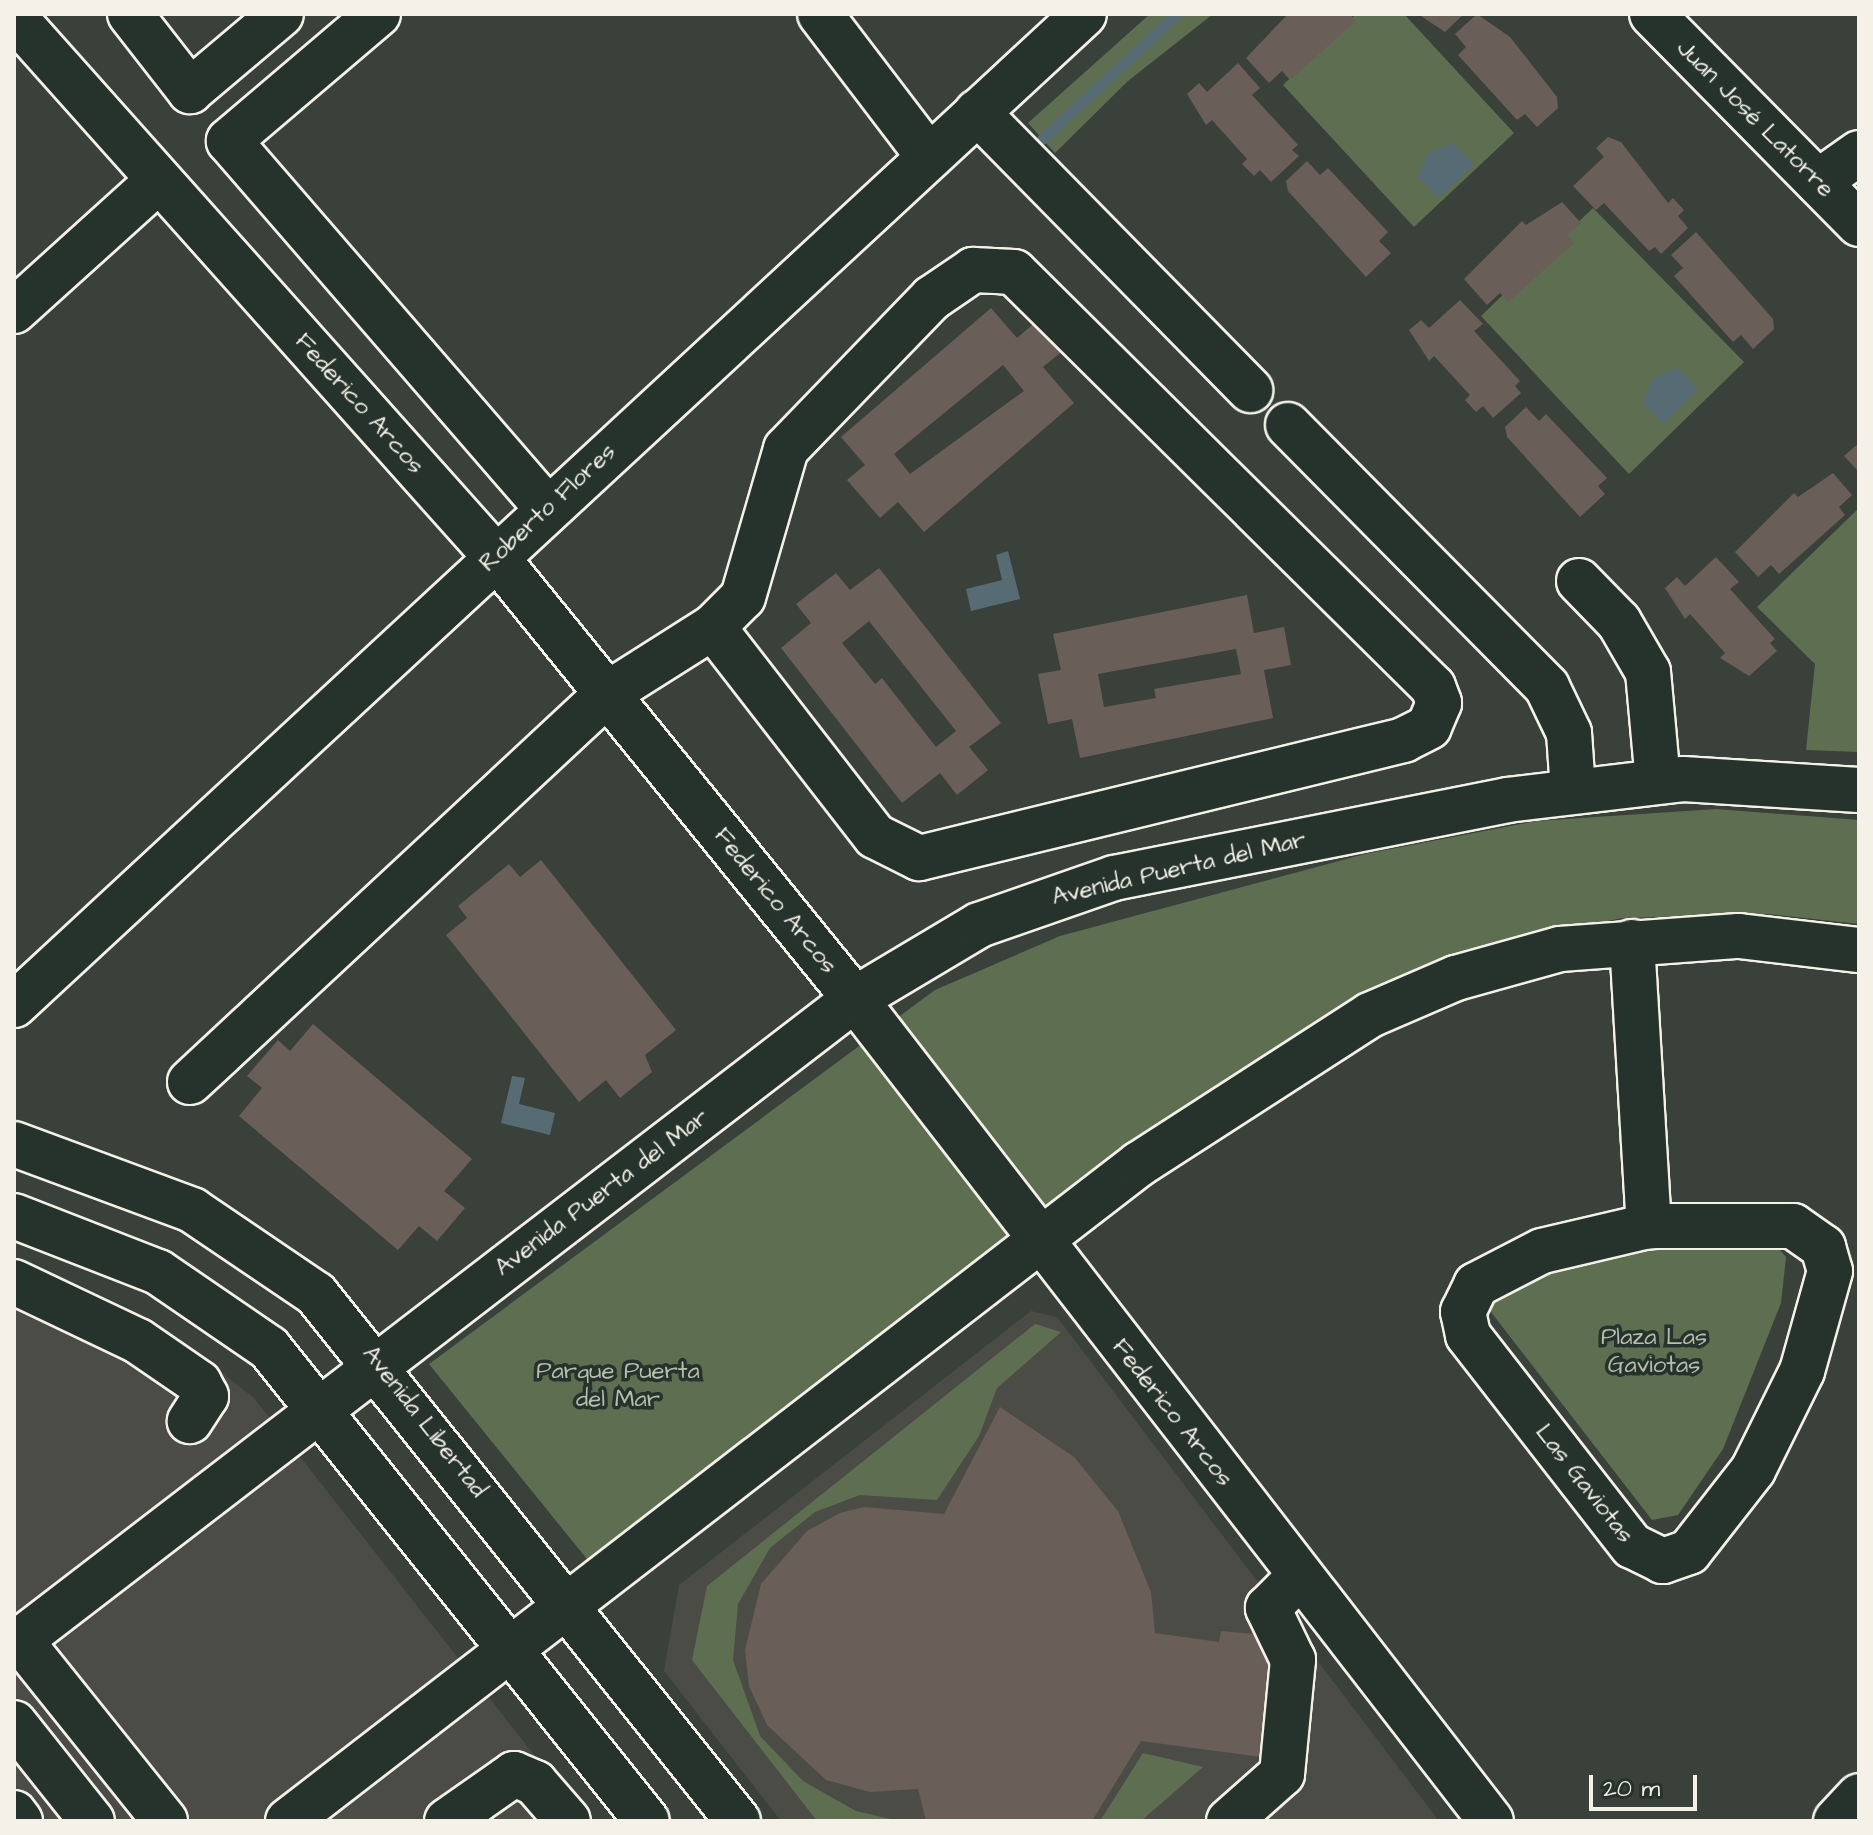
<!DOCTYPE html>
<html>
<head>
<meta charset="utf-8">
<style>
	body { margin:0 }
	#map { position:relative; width:1873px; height:1835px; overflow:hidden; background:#3a403a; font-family:"Architects Daughter",sans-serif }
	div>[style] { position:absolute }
	.built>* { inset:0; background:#4b4c46 }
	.green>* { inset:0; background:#5e6f51 }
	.water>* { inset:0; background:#566b74 }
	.stream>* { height:11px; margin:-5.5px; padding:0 5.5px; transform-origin:5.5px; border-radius:5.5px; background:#566b74 }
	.building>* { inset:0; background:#6a5e59 }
	.roads { filter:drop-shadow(2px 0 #f4f1e8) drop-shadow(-2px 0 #f4f1e8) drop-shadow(0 2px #f4f1e8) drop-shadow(0 -2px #f4f1e8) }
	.minor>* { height:44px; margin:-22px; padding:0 22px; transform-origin:22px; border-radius:22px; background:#26332d }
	span { translate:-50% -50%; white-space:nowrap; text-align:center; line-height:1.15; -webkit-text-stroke:7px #26332d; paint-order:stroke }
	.street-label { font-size:24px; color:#f4f1e8 }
	.park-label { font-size:24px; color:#b8bdac }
	.frame { position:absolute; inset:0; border:16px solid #f4f1e8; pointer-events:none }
	.scale { position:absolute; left:1589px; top:1775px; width:108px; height:36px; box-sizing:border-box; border:4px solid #f4f1e8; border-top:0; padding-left:10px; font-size:24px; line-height:28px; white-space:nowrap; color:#f4f1e8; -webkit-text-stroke:6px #26332d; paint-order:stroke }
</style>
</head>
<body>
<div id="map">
	<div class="built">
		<div style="clip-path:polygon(14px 1272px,125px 1313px,189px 1347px,254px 1398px,586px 1821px,14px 1821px)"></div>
		<div style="clip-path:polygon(1031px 1311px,1057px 1317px,1439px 1821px,781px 1821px,664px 1671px,679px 1585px)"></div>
	</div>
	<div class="green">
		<div style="clip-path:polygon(1150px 14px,1213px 14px,1128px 81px,1055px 153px,1028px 123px)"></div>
		<div style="clip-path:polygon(1356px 14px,1404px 14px,1514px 133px,1414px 227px,1283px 85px)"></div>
		<div style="clip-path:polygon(1593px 208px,1744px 362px,1629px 474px,1481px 316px)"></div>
		<div style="clip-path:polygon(1859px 508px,1859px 752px,1806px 750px,1815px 664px,1757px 607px)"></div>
		<div style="clip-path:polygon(1716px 809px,1859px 820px,1859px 924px,1768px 914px,1622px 918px,1472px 950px,1297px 1033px,1115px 1159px,595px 1569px,429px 1364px,935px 990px,1060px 936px,1365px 854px,1536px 821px)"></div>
		<div style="clip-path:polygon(1696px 1242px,1778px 1248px,1786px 1257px,1781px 1303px,1723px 1449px,1678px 1515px,1652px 1520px,1487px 1307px,1488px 1292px,1602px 1253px)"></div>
		<div style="clip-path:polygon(1035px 1324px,1061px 1332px,997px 1388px,979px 1436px,937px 1500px,860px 1495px,815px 1512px,770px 1548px,738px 1604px,733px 1660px,760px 1736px,803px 1781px,856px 1811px,899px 1821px,817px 1821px,692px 1660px,707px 1586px)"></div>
		<div style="clip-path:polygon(1143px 1753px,1203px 1767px,1141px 1821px,1100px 1821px)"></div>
	</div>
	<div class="water">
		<div style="clip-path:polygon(1453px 143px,1474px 164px,1439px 198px,1417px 177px,1428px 153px)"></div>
		<div style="clip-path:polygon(1677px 368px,1698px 389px,1663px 424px,1642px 402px,1653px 378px)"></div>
		<div style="clip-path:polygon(1008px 551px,1020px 599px,971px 611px,966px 589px,1002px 580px,996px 555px)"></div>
		<div style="clip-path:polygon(512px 1076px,525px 1078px,519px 1104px,555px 1113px,550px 1135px,501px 1123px)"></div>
	</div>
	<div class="stream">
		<div style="left:1042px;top:139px;width:184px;rotate:-42.8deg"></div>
	</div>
	<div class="building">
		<div style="clip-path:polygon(1288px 14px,1350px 14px,1356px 21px,1290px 80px,1282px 71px,1269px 83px,1246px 58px)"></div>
		<div style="clip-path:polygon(1418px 14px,1464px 14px,1445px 32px)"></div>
		<div style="clip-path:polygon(1477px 14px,1510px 37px,1557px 97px,1558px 108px,1537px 127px,1525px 114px,1517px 120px,1458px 55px,1466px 47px,1455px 34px)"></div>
		<div style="clip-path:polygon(1238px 63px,1260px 88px,1252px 95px,1298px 145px,1292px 150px,1299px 156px,1271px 182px,1260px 170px,1254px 176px,1242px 164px,1247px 159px,1212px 120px,1206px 125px,1187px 94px,1199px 83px,1207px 92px)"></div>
		<div style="clip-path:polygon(1608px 137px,1621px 142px,1668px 203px,1673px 198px,1684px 210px,1678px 216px,1688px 228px,1661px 254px,1655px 247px,1649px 251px,1604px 203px,1596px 210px,1573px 186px,1604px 157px,1596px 148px)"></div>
		<div style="clip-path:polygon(1307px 161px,1320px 175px,1328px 168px,1388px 232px,1379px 241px,1391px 253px,1366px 277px,1288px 191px,1286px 181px)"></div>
		<div style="clip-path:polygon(1562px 202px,1581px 223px,1567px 235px,1574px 243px,1508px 302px,1500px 293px,1487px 305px,1464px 279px,1522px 221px,1526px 225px)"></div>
		<div style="clip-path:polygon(1696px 232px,1773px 319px,1774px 329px,1753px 349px,1741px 335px,1733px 342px,1674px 276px,1683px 268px,1671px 255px)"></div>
		<div style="clip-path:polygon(1460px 300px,1483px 324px,1474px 331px,1520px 381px,1515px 386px,1521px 393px,1493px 418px,1483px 406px,1476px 412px,1465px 400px,1470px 395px,1434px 356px,1429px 361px,1409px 330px,1421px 320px,1429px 328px)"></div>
		<div style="clip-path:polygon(evenodd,991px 308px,1017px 338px,1039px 319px,1065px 349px,1043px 367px,1074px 403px,924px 532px,898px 502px,880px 518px,847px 480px,865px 465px,841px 437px,991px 308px,1003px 365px,1024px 391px,910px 474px,894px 454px,1003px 365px)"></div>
		<div style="clip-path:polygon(1526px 407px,1539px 421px,1546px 414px,1607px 478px,1598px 486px,1605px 494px,1580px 517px,1507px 437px,1505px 427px)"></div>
		<div style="clip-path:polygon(1859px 443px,1859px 472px,1844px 456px)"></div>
		<div style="clip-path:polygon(1833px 473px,1852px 495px,1839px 507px,1845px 515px,1779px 574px,1771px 565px,1758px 577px,1735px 552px,1794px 493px,1798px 497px)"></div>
		<div style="clip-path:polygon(1716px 557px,1739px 582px,1730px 589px,1775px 639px,1770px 643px,1777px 651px,1749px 676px,1720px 658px,1725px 653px,1690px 614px,1685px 619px,1665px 588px,1677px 577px,1685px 586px)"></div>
		<div style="clip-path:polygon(evenodd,879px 568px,1001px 723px,969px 747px,988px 770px,957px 795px,940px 773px,902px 803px,781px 648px,811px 623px,796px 604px,836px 573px,850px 590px,879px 568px,869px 621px,956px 731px,936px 747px,882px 678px,875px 684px,842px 643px,869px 621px)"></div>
		<div style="clip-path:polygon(evenodd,1247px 595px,1254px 633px,1284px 627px,1291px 665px,1264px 670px,1273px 718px,1080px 758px,1072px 719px,1048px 724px,1038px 674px,1061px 670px,1053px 634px,1247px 595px,1236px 649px,1241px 674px,1154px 689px,1156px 698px,1104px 707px,1098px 674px,1236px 649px)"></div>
		<div style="clip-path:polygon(541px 860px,676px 1030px,645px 1055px,652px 1072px,620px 1098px,606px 1080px,579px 1102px,446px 935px,467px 918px,458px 906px,509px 864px,520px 877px)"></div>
		<div style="clip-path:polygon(313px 1024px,472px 1159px,444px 1191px,465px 1208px,437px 1241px,419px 1226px,398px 1250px,239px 1116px,262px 1088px,247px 1076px,278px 1040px,290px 1051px)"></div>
		<div style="clip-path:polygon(1000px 1407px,1074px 1457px,1118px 1511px,1151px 1592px,1155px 1633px,1219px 1642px,1221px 1631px,1265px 1635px,1275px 1650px,1261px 1757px,1141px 1741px,1092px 1821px,926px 1821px,918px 1789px,870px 1792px,826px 1780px,767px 1725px,749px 1686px,745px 1650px,761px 1584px,807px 1531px,840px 1513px,864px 1507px,944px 1514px)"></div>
	</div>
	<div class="roads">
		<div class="minor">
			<div style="left:130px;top:14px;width:98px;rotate:52.1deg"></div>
			<div style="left:190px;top:91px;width:119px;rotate:-40.2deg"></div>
			<div style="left:378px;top:14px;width:196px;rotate:139.6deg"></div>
			<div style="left:229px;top:141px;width:486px;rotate:49.1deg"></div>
			<div style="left:820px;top:14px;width:180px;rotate:52.7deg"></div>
			<div style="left:1652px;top:14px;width:295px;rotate:45.4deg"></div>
			<div style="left:14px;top:17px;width:724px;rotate:48.25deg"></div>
			<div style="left:496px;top:557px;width:569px;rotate:50.92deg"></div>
			<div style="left:855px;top:999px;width:1039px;rotate:52.27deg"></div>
			<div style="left:977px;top:112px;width:390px;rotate:45.5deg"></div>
			<div style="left:1818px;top:182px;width:50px;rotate:-35.3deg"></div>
			<div style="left:14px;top:311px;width:194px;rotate:-42.1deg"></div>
			<div style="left:1288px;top:425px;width:368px;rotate:45.3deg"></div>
			<div style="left:1547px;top:687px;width:51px;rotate:64.4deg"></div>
			<div style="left:1569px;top:733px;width:57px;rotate:86deg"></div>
			<div style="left:1579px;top:581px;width:57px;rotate:45.7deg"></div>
			<div style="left:1619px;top:622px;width:58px;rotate:59.9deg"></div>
			<div style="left:1648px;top:672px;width:109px;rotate:84.8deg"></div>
			<div style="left:1632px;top:942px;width:285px;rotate:86.6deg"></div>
			<div style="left:14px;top:1005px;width:1458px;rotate:-42.8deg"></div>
			<div style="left:190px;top:1082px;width:570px;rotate:-42.94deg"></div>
			<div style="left:607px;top:694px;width:125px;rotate:-32.3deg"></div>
			<div style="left:713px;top:627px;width:42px;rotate:-45deg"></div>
			<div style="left:743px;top:597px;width:154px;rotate:-73.8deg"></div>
			<div style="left:786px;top:449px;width:210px;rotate:-46deg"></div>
			<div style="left:932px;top:298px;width:50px;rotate:-34.3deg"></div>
			<div style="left:973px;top:270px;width:41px;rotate:2.8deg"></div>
			<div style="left:1014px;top:272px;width:590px;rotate:44.73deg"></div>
			<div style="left:1433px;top:687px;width:17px;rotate:69deg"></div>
			<div style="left:1439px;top:703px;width:26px;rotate:113deg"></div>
			<div style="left:1429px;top:727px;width:28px;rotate:153deg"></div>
			<div style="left:1404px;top:740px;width:499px;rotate:166.3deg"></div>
			<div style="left:919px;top:858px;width:49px;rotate:-153.4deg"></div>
			<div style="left:875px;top:836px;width:264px;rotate:-127.8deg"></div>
			<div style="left:14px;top:1144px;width:190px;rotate:20.3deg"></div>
			<div style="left:192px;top:1210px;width:150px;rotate:34.1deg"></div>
			<div style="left:316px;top:1294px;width:675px;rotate:51.31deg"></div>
			<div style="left:14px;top:1216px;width:155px;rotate:21.3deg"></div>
			<div style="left:158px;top:1272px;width:135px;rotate:34.4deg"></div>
			<div style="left:269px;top:1348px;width:605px;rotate:51.37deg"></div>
			<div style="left:1649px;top:1226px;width:144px"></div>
			<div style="left:1793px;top:1226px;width:37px;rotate:35deg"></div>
			<div style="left:1823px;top:1247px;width:25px;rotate:74deg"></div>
			<div style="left:1830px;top:1271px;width:104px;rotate:105.6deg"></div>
			<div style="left:1802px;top:1371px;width:110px;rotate:116.3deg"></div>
			<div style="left:1753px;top:1470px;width:104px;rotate:128deg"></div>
			<div style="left:1689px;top:1552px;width:28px;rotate:161deg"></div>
			<div style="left:1663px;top:1561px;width:34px;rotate:-154deg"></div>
			<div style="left:1632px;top:1546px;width:267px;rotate:-127.9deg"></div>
			<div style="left:1468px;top:1335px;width:24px;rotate:-102deg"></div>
			<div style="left:1463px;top:1312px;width:30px;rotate:-64deg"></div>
			<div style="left:1476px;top:1285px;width:74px;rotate:-27.3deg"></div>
			<div style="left:1542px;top:1251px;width:110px;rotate:-13.2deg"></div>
			<div style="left:14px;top:1282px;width:137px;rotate:25.4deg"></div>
			<div style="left:138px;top:1341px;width:74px;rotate:34.5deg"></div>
			<div style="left:199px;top:1383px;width:15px;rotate:62deg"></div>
			<div style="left:206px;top:1396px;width:30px;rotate:123deg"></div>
			<div style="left:20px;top:1640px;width:232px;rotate:51.3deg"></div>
			<div style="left:14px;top:1645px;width:1060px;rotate:-37.53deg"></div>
			<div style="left:855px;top:999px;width:144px;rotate:-30.8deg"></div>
			<div style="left:979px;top:925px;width:143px;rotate:-19.2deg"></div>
			<div style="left:1114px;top:878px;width:401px;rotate:-11.2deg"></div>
			<div style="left:1507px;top:800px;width:177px;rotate:-6.8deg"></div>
			<div style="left:1683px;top:779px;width:176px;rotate:3.6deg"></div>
			<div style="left:14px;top:1723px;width:125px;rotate:51.5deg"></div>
			<div style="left:14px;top:1813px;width:10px;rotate:53deg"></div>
			<div style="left:288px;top:1821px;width:1075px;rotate:-37.67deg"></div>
			<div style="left:1139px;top:1164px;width:275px;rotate:-32.8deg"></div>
			<div style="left:1370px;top:1015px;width:94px;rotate:-23.3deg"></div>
			<div style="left:1456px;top:978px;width:108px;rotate:-15.6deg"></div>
			<div style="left:1560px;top:949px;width:179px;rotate:-4.2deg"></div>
			<div style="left:1739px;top:936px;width:121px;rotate:6.7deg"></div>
			<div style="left:447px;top:1821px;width:82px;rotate:-35deg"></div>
			<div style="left:514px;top:1774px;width:23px;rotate:23deg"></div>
			<div style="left:535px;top:1783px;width:50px;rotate:49deg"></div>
			<div style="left:1229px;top:1821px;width:71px;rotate:-41.6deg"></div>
			<div style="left:1282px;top:1774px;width:115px;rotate:-84.5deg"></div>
			<div style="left:1293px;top:1660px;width:58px;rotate:-115.7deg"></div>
			<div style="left:1268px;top:1608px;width:45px;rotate:-45deg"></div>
			<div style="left:1836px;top:1821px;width:34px;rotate:-47deg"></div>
		</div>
	</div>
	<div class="street-label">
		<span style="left:1755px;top:119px;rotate:45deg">Juan José Latorre</span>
		<span style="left:359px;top:404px;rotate:48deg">Federico Arcos</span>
		<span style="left:548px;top:508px;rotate:-43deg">Roberto Flores</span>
		<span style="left:1179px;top:869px;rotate:-13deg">Avenida Puerta del Mar</span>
		<span style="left:775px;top:901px;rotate:51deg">Federico Arcos</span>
		<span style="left:602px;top:1193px;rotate:-37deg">Avenida Puerta del Mar</span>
		<span style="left:1172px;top:1413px;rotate:52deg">Federico Arcos</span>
		<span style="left:424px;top:1422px;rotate:52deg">Avenida Libertad</span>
		<span style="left:1584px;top:1484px;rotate:52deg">Las Gaviotas</span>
	</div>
	<div class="park-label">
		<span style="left:1654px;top:1352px">Plaza Las<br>Gaviotas</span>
		<span style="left:618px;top:1386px">Parque Puerta<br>del Mar</span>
	</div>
	<div class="frame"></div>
	<div class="scale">20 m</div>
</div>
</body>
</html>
